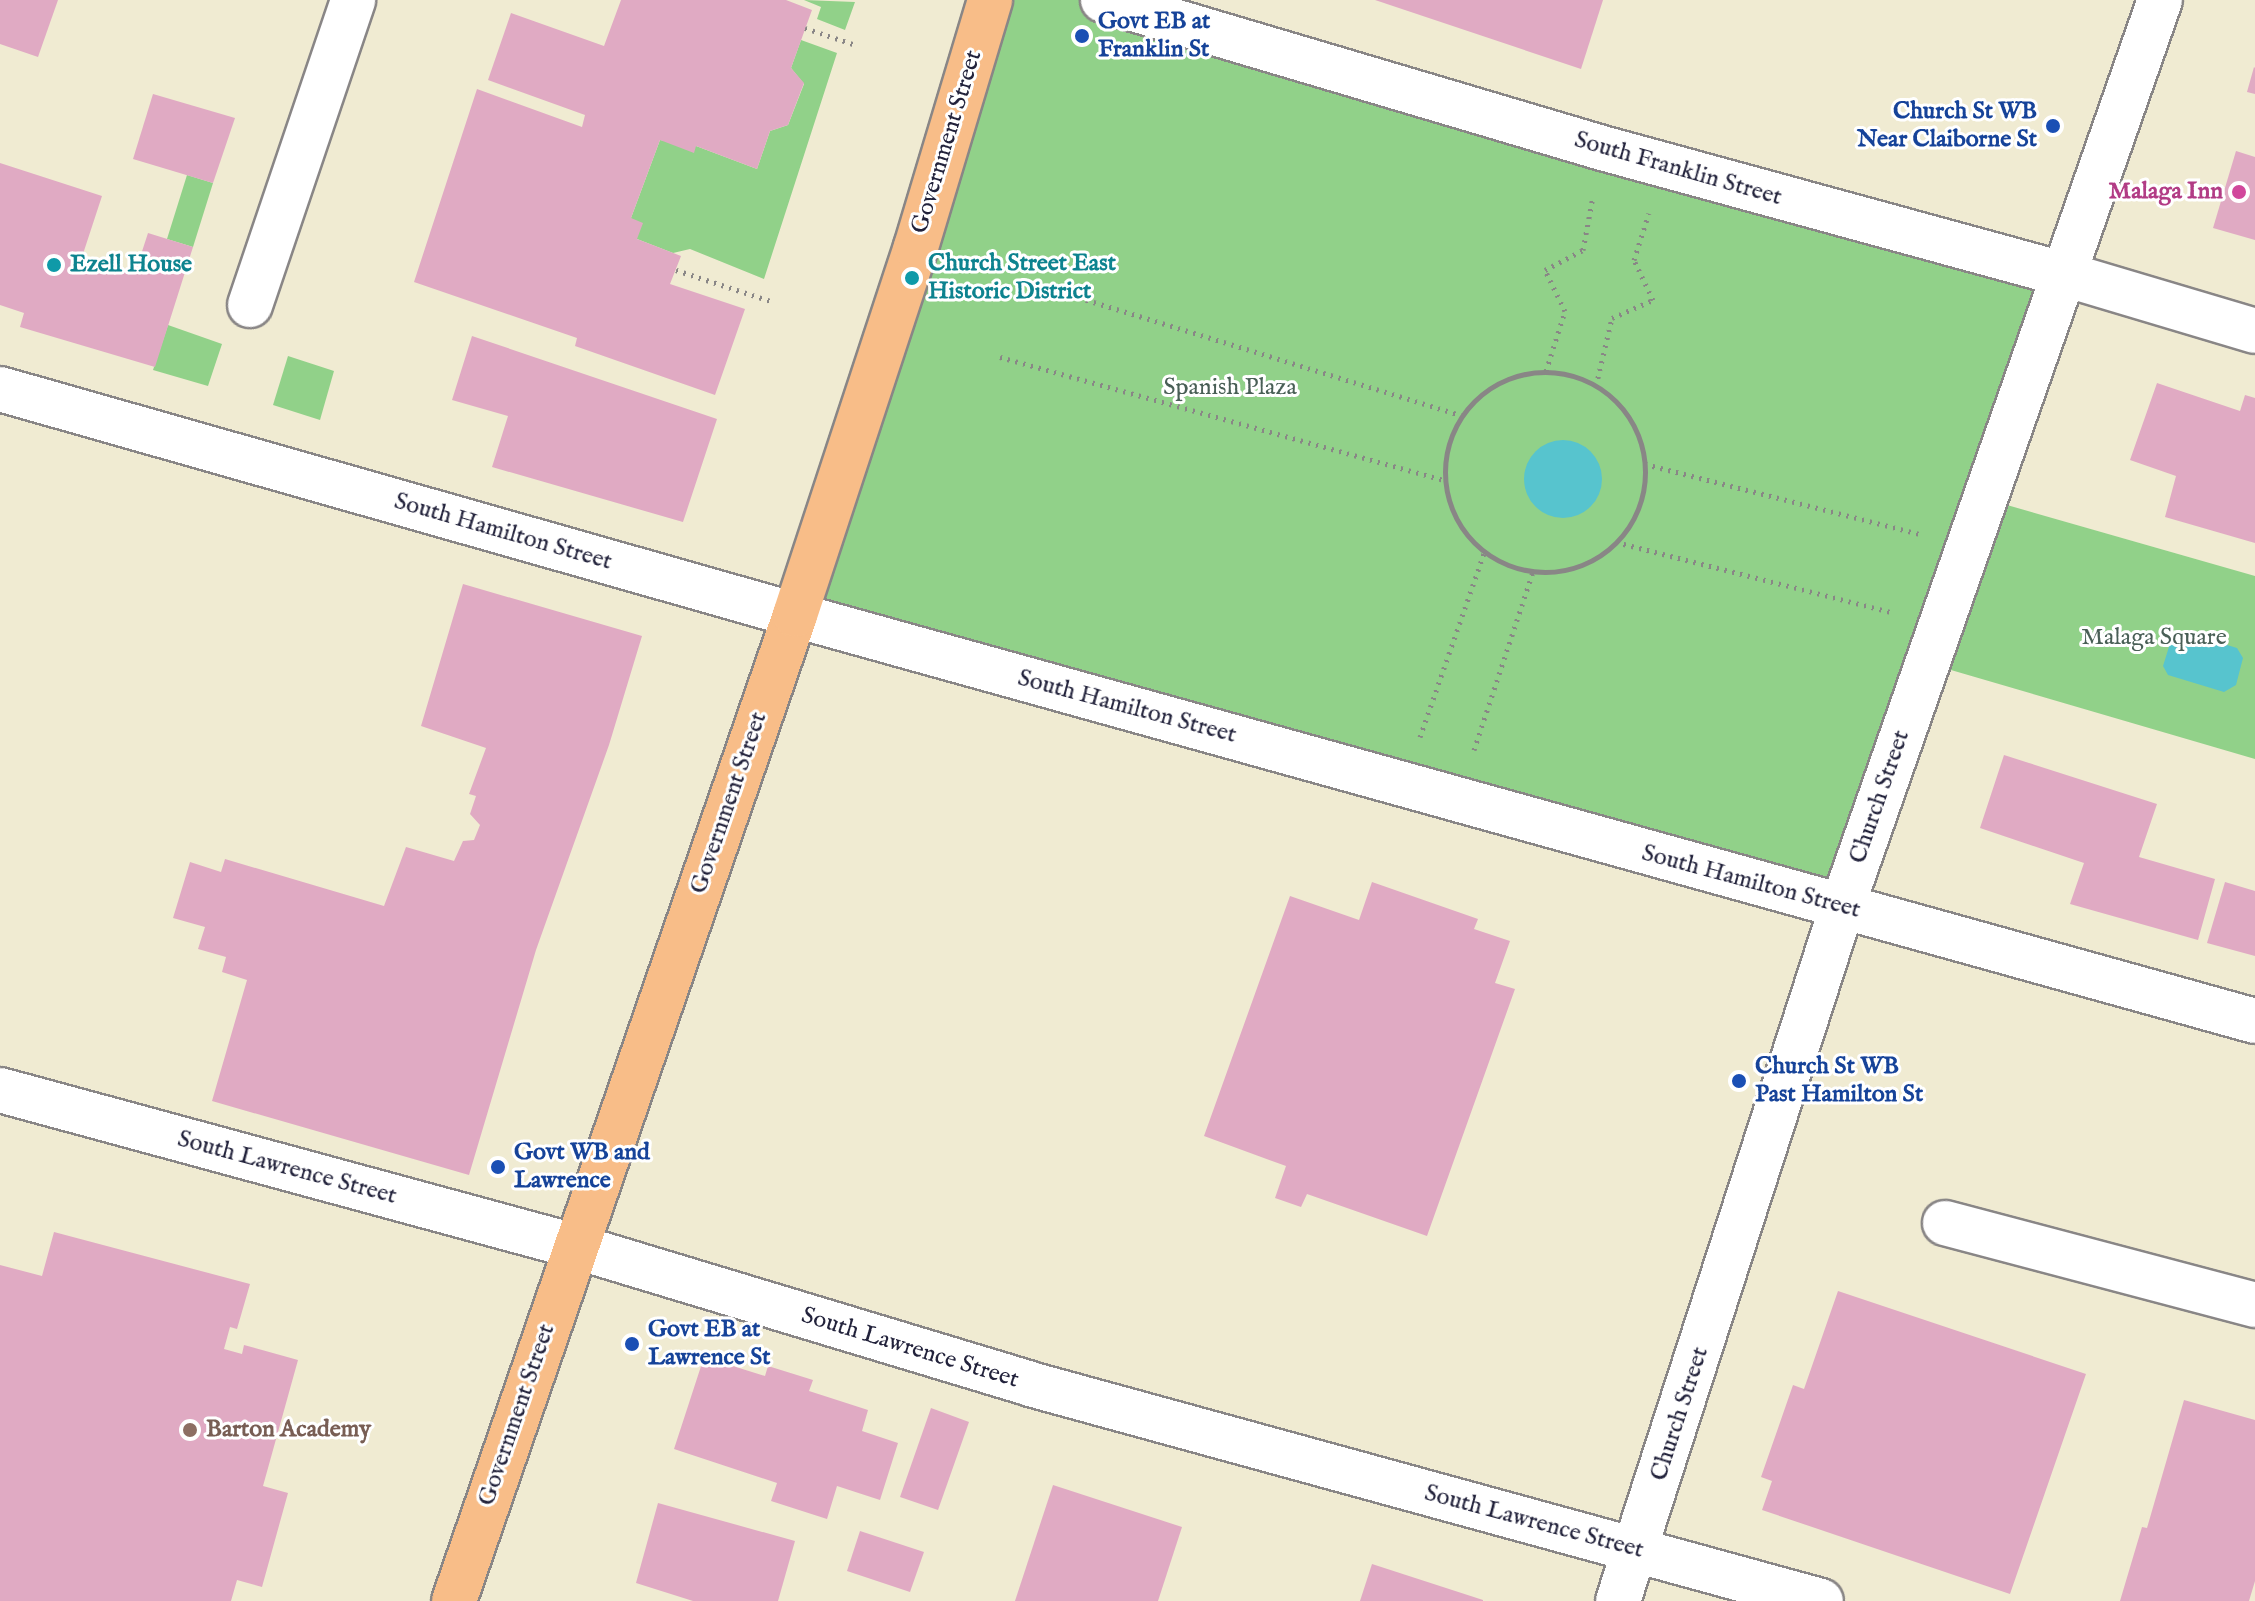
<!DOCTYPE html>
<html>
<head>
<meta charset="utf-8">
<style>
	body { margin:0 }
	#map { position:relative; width:2255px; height:1601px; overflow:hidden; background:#f0ebd2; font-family:"IM FELL English",serif }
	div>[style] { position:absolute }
	.green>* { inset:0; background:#91d189 }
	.water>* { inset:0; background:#57c4ce }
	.round { border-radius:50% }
	.building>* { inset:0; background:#e0aac3 }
	.path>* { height:5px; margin-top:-2.5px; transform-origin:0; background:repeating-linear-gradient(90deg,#898686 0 2px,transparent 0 8px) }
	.path>.ring { margin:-2.5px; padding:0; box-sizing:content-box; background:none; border:5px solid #898686; border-radius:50% }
	.roads { filter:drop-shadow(2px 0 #898686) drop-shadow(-2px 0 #898686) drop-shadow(0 2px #898686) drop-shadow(0 -2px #898686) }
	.minor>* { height:44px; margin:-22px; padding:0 22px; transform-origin:22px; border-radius:22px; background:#fff }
	.major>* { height:44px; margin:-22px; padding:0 22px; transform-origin:22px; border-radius:22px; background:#f8bd88 }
	.dots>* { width:22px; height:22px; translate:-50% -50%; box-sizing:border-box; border:4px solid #fff; border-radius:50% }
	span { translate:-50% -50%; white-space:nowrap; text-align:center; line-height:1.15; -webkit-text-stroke:6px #fff; paint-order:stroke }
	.transit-label { font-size:24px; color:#164399; font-weight:700 }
	.left { translate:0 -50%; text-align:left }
	.right { translate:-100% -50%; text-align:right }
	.street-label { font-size:24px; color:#22223b }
	.hotel-label { font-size:24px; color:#b23c85; font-weight:700 }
	.culture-label { font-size:24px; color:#0d838f; font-weight:700 }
	.park-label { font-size:24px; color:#495f56 }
	.education-label { font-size:24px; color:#785e54; font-weight:700 }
</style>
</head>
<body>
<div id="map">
	<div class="green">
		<div style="clip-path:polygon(804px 0,855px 2px,845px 30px,817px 19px,821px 7px)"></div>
		<div style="clip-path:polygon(990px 0,1103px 0,2064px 274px,1986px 499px,2255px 576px,2255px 759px,1927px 663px,1842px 907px,795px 615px)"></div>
		<div style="clip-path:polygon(801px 40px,837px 53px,764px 279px,690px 249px,673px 253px,637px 239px,631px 218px,660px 140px,696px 146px,757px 169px,770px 131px,788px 125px,804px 84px,791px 68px)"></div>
		<div style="clip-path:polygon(187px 175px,213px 183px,193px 247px,167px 239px)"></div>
		<div style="clip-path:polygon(168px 325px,222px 344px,208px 386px,153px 370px)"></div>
		<div style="clip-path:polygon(288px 356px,334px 371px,320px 420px,273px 405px)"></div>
	</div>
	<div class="water">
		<div class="round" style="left:1524px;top:440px;width:78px;height:78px"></div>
		<div style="clip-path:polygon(2181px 631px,2237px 648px,2243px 658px,2236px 685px,2224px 692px,2168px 675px,2163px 666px,2172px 637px,2178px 637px)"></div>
	</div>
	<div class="building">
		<div style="clip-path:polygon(0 0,58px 0,38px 57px,0 44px)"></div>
		<div style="clip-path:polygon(621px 0,786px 0,812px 10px,791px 68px,804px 83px,788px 125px,770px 131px,757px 169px,696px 146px,694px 153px,660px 140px,631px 218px,643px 223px,637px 239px,681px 256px,670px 284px,745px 309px,715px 395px,575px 346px,577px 338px,414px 282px,477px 89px,582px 127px,585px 115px,488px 80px,511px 13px,604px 46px)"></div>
		<div style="clip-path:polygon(1375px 0,1603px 0,1581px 69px)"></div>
		<div style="clip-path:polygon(2254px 67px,2255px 68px,2255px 94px,2247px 92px)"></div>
		<div style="clip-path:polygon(153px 94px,235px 118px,213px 183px,133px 159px)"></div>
		<div style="clip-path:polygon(2236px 151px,2255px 157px,2255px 240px,2213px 228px)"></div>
		<div style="clip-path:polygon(0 163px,102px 196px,82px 257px,135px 273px,148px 233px,193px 247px,155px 367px,20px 327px,24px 313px,0 305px)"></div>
		<div style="clip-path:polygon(472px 336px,717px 419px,683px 522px,492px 467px,508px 416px,452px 400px)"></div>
		<div style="clip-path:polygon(2157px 383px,2240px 411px,2245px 395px,2255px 398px,2255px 543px,2165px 517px,2176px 476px,2130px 460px)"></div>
		<div style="clip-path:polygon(463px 584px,642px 636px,609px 745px,536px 950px,469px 1175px,212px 1101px,247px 980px,222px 972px,226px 957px,198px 949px,205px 927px,173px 918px,190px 862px,221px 872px,225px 859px,384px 906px,406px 847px,454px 861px,463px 841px,474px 840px,480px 825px,470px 814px,476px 796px,469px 794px,486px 748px,421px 726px)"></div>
		<div style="clip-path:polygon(2004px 755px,2157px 804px,2139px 857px,2215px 879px,2198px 940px,2070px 904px,2084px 863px,1980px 828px)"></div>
		<div style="clip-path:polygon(1372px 882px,1478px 919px,1474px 929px,1510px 941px,1495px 983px,1515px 989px,1427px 1236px,1307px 1194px,1301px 1207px,1275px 1198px,1286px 1166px,1204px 1136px,1290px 896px,1359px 920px)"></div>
		<div style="clip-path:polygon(2225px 882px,2255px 891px,2255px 956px,2207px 943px)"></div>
		<div style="clip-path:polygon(54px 1232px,250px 1284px,237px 1329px,230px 1327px,224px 1349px,242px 1354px,244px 1345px,298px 1360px,263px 1486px,288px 1493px,262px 1587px,237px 1580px,231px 1601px,0 1601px,0 1265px,42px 1276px)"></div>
		<div style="clip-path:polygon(1838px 1291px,2086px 1374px,2010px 1594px,1762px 1510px,1772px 1481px,1761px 1477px,1793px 1385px,1804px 1389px)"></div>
		<div style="clip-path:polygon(704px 1357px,765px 1376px,768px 1366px,813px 1380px,809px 1391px,868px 1410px,862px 1431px,898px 1443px,880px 1500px,837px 1486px,827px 1519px,771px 1501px,777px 1483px,674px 1449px)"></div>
		<div style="clip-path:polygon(2184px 1400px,2255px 1420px,2255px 1581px,2249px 1601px,2120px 1601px,2142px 1527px,2147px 1528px)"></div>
		<div style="clip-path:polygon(931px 1408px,969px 1422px,938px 1510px,900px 1497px)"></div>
		<div style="clip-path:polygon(1053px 1485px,1182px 1527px,1158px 1601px,1015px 1601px)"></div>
		<div style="clip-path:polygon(658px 1503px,795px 1541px,778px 1601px,693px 1601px,636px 1583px)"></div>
		<div style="clip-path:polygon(860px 1531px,924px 1552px,910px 1592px,847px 1571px)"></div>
		<div style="clip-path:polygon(1372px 1564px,1483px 1600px,1483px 1601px,1360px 1601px)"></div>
	</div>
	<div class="path">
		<div style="left:805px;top:28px;width:54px;rotate:18.4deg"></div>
		<div style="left:676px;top:270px;width:100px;rotate:18.1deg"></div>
		<div style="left:1025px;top:281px;width:456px;rotate:17.1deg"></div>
		<div style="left:1000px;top:357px;width:461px;rotate:15.5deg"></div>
		<div style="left:1546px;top:371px;width:63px;rotate:-72.4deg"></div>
		<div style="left:1565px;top:311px;width:46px;rotate:-116deg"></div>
		<div style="left:1545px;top:270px;width:43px;rotate:-27.8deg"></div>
		<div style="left:1583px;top:250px;width:55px;rotate:-79.5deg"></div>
		<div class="ring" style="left:1445px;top:372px;width:195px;height:195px"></div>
		<div style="left:1596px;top:386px;width:70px;rotate:-76.8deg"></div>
		<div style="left:1612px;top:318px;width:45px;rotate:-23.7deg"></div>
		<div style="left:1653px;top:300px;width:44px;rotate:-115.4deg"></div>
		<div style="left:1634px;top:260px;width:49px;rotate:-72.3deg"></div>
		<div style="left:1645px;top:464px;width:283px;rotate:14.3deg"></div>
		<div style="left:1616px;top:542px;width:283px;rotate:14.3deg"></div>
		<div style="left:1420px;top:737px;width:195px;rotate:-70.8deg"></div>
		<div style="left:1474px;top:750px;width:188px;rotate:-71.7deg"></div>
	</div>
	<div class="roads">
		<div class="minor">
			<div style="left:1103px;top:0;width:520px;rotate:16.52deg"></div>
			<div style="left:1602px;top:148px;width:479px;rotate:15.3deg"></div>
			<div style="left:2064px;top:274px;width:199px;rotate:16.6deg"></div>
			<div style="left:250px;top:305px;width:322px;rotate:-71.3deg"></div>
			<div style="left:0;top:389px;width:826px;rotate:15.87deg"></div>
			<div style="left:795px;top:615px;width:1515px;rotate:15.54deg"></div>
			<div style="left:0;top:1090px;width:595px;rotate:15.2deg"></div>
			<div style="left:574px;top:1246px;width:476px;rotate:16.8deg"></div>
			<div style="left:1030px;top:1384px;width:820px;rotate:15.34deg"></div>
			<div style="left:1945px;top:1223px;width:321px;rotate:14.8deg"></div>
			<div style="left:1618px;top:1601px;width:729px;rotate:-72.11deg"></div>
			<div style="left:1842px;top:907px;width:961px;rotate:-70.68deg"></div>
		</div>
		<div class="major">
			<div style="left:454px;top:1601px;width:1043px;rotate:-70.92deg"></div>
			<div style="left:795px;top:615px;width:387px;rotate:-71.8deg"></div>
			<div style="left:916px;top:247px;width:258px;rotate:-73.3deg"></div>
		</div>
	</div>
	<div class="dots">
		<div style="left:1082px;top:36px;background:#1a4fb4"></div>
		<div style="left:2053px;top:126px;background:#1a4fb4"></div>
		<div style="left:2239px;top:192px;background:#d1479c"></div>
		<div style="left:54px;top:265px;background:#0f9aa8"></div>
		<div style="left:912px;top:278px;background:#0f9aa8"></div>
		<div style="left:1739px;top:1081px;background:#1a4fb4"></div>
		<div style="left:498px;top:1167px;background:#1a4fb4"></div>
		<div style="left:632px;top:1344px;background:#1a4fb4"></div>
		<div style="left:190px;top:1430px;background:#8d6e63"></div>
	</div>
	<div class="transit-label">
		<span class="left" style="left:1098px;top:36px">Govt EB at<br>Franklin St</span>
		<span class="right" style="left:2037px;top:126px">Church St WB<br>Near Claiborne St</span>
		<span class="left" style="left:1755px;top:1081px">Church St WB<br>Past Hamilton St</span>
		<span class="left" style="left:514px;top:1167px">Govt WB and<br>Lawrence</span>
		<span class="left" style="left:648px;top:1344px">Govt EB at<br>Lawrence St</span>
	</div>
	<div class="street-label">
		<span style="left:947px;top:142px;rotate:-73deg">Government Street</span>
		<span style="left:1678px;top:169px;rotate:16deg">South Franklin Street</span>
		<span style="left:503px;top:532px;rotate:16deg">South Hamilton Street</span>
		<span style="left:1127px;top:707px;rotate:15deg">South Hamilton Street</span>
		<span style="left:1880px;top:797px;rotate:-71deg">Church Street</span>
		<span style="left:729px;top:803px;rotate:-71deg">Government Street</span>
		<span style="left:1751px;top:882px;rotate:15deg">South Hamilton Street</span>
		<span style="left:287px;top:1168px;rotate:15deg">South Lawrence Street</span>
		<span style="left:910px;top:1348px;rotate:17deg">South Lawrence Street</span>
		<span style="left:1680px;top:1414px;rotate:-72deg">Church Street</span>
		<span style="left:517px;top:1415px;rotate:-71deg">Government Street</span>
		<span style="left:1534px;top:1522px;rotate:15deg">South Lawrence Street</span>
	</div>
	<div class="hotel-label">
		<span class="right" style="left:2223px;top:192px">Malaga Inn</span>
	</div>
	<div class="culture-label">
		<span class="left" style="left:928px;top:278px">Church Street East<br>Historic District</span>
		<span class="left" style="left:70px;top:265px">Ezell House</span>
	</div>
	<div class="park-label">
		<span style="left:1230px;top:388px">Spanish Plaza</span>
		<span style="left:2154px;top:638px">Malaga Square</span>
	</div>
	<div class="education-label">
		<span class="left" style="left:206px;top:1430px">Barton Academy</span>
	</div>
</div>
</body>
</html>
